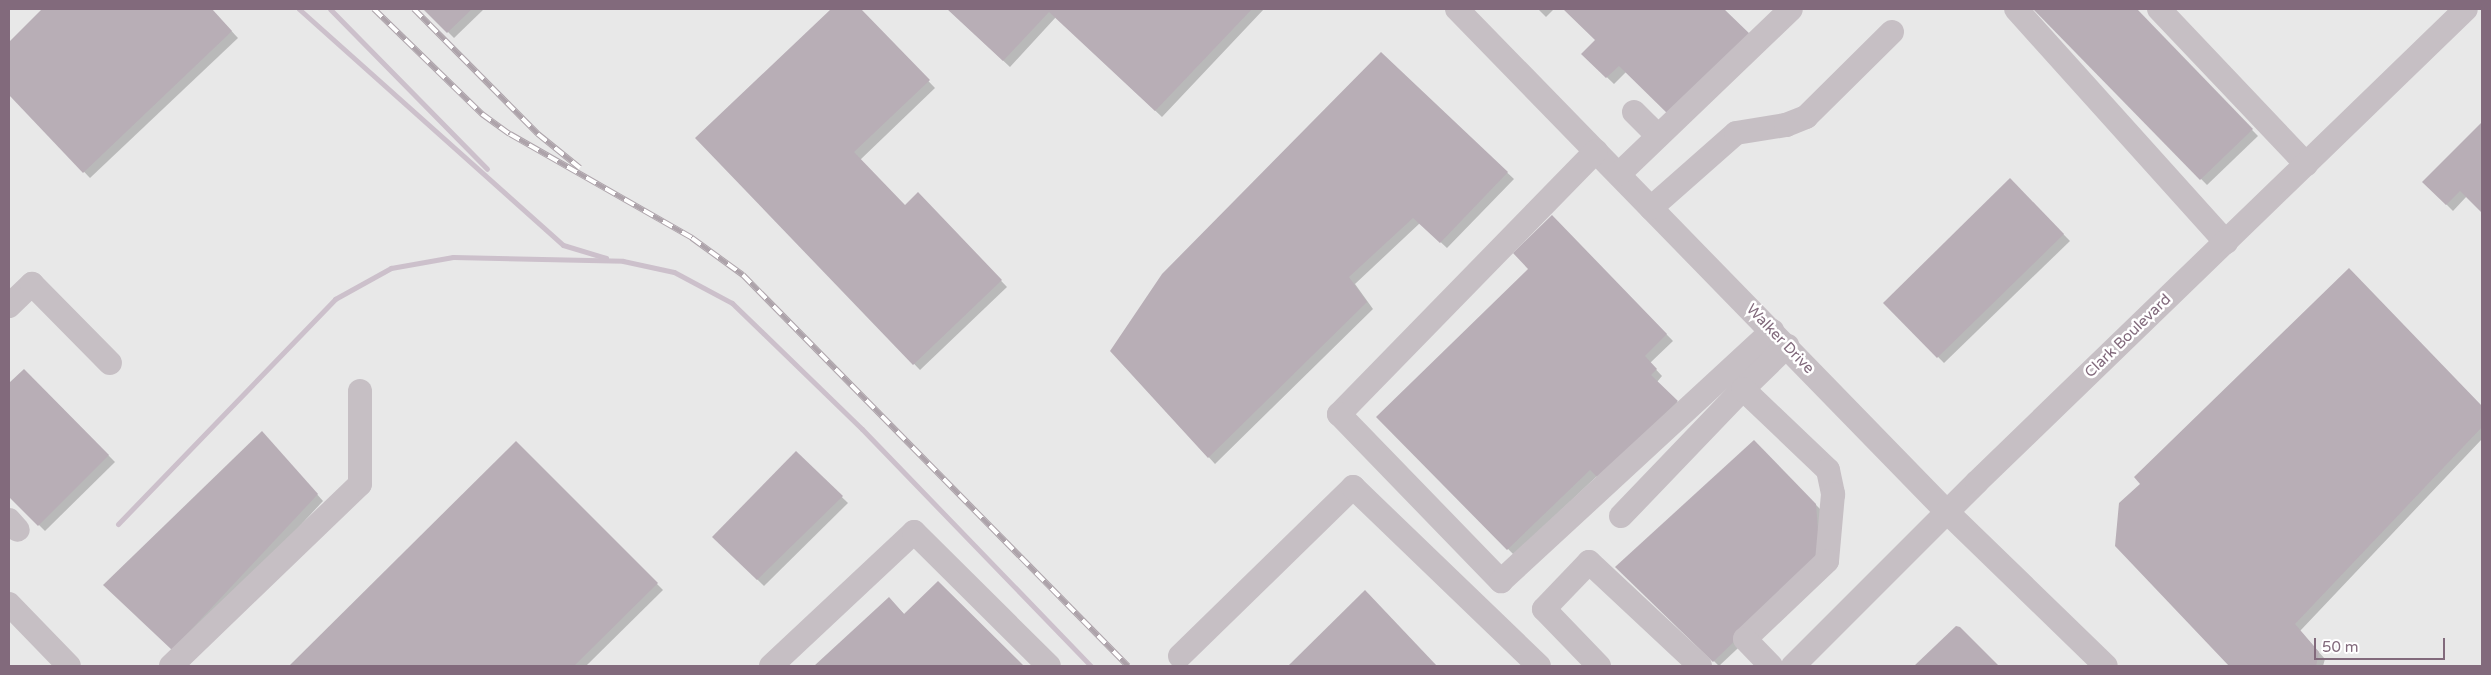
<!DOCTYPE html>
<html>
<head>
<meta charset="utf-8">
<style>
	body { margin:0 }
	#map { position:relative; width:2491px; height:675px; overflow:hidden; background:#f5f7f6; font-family:"Varela Round",sans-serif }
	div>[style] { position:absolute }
	.built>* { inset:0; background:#e8e8e8 }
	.shadow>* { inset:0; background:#0003 }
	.stream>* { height:5px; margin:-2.5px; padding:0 2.5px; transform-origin:2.5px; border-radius:2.5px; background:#ccc0cb }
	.building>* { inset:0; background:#b8aeb6 }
	.minor>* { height:24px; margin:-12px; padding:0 12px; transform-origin:12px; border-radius:12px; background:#c6bfc4 }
	.rail>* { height:5.5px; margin-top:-2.75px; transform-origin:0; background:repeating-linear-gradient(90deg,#fff 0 11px,#ada3aa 0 22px); box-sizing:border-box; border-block:1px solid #ada3aa }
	span { translate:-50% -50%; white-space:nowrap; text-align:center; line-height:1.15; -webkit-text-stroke:5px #fff; paint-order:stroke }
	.street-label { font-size:15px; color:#826a7c }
	.frame { position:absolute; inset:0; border:10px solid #826a7c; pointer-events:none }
	.scale { position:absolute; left:2314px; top:638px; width:131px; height:22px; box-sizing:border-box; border:2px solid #826a7c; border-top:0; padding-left:6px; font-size:15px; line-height:18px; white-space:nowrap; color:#826a7c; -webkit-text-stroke:4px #fff; paint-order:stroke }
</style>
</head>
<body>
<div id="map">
	<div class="built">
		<div style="clip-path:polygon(9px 9px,2482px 9px,2482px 666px,9px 666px)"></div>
	</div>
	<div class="shadow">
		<div style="clip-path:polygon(44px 9px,211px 9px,238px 38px,90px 178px,9px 93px,9px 44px)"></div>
		<div style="clip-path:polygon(425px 9px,484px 9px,454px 38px)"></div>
		<div style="clip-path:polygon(833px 9px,859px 9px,935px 88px,860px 160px,905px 206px,918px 194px,1007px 287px,920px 370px,697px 138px)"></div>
		<div style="clip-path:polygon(948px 9px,1264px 9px,1162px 117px,1056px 17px,1010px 67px)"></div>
		<div style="clip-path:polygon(1538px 9px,1554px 9px,1546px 17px)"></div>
		<div style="clip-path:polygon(1564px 9px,1724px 9px,1627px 71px,1614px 84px,1589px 60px,1596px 40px)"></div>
		<div style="clip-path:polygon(2035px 9px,2135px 9px,2258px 136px,2207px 185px)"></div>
		<div style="clip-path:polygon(1381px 54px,1514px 179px,1447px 248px,1420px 223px,1355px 284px,1373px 309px,1215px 464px,1112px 351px)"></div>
		<div style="clip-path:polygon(2482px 123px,2482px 211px,2467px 196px,2453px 211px,2424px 182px)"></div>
		<div style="clip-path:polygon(2010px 180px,2070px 241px,1944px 363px,1885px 303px)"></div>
		<div style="clip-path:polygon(1552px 217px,1673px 341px,1650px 363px,1662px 376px,1657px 382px,1683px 408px,1597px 476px,1514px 555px,1378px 417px,1530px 269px)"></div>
		<div style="clip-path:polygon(2349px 270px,2482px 407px,2482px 439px,2300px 631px,2325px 659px,2323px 666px,2231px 666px,2117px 546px,2142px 484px)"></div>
		<div style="clip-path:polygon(24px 370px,115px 462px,45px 531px,9px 495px,9px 385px)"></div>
		<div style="clip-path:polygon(268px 439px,323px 501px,179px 656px,105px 585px)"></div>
		<div style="clip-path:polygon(1754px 442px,1822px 511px,1826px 565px,1719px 666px,1617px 567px)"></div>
		<div style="clip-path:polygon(516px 443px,663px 590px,586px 666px,291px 666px)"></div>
		<div style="clip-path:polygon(796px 453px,848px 503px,764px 586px,714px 537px)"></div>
		<div style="clip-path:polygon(938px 583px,1022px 666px,816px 666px,889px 599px,905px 615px)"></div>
		<div style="clip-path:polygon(1365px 591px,1436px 666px,1290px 666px)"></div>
		<div style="clip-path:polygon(1959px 628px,1997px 666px,1916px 666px,1954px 629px)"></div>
	</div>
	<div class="stream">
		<div style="left:299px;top:9px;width:354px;rotate:41.8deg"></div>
		<div style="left:563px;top:245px;width:45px;rotate:16.8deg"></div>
		<div style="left:330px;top:9px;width:224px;rotate:45.5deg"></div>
		<div style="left:118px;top:524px;width:313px;rotate:-46deg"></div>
		<div style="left:335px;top:299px;width:64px;rotate:-29deg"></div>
		<div style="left:391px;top:268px;width:63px;rotate:-10.1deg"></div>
		<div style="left:453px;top:257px;width:170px;rotate:1.3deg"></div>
		<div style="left:623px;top:261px;width:52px;rotate:12.2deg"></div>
		<div style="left:674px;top:272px;width:66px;rotate:28.1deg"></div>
		<div style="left:732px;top:303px;width:181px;rotate:44.1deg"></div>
		<div style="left:862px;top:429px;width:330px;rotate:46deg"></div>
	</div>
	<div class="building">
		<div style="clip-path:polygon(42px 9px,212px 9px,232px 31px,83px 173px,9px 95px,9px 42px)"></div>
		<div style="clip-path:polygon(423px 9px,472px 9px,447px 33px)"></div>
		<div style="clip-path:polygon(831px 9px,861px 9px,930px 80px,854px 152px,905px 205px,918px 192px,1002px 280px,913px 365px,695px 138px)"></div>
		<div style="clip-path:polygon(947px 9px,1252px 9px,1155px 111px,1049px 12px,1003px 61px)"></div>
		<div style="clip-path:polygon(1563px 9px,1724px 9px,1752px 36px,1671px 117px,1619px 66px,1606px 78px,1581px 54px,1595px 40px)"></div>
		<div style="clip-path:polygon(2033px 9px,2137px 9px,2253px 129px,2200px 180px)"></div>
		<div style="clip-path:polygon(1381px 52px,1508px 172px,1440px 243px,1413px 218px,1349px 277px,1367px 302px,1208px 458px,1110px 351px,1162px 274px)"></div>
		<div style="clip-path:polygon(2482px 122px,2482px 213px,2460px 191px,2446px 205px,2422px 182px)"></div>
		<div style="clip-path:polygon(2010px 178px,2064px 234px,1937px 358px,1883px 303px)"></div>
		<div style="clip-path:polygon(1552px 215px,1667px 334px,1645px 356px,1657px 369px,1651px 375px,1678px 401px,1598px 478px,1590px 470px,1507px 550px,1376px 417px,1528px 269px,1513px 253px)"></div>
		<div style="clip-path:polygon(2349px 268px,2482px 406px,2482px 427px,2295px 624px,2319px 652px,2316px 666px,2229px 666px,2115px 546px,2119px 503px,2140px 484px,2134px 477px)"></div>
		<div style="clip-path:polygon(24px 369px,109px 455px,38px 526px,9px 497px,9px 383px)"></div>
		<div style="clip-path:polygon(262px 431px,318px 494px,172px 650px,103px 585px)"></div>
		<div style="clip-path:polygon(1754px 440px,1816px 504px,1820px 558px,1713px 662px,1615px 567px)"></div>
		<div style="clip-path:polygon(516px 441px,658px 583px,574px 666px,289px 666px)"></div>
		<div style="clip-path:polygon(796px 451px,843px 496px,757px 580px,712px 537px)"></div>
		<div style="clip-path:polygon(938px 581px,1024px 666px,814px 666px,889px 597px,904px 614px)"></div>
		<div style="clip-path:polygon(1365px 590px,1437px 666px,1288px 666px)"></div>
		<div style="clip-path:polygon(1956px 626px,1960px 627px,1999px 666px,1914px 666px)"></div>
	</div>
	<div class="minor">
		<div style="left:1457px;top:9px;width:702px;rotate:45.75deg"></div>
		<div style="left:1947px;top:512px;width:221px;rotate:44.1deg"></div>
		<div style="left:2016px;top:9px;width:314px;rotate:48deg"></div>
		<div style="left:2159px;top:9px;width:214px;rotate:46.5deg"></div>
		<div style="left:1634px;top:112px;width:34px;rotate:45deg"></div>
		<div style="left:1596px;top:151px;width:368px;rotate:134.3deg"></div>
		<div style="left:1339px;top:414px;width:233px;rotate:45.9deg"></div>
		<div style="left:1501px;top:581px;width:369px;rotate:-42.7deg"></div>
		<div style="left:1619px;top:174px;width:238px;rotate:-43.8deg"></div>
		<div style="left:1651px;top:208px;width:113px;rotate:-41.4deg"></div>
		<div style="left:1736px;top:133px;width:51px;rotate:-9.1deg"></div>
		<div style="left:1786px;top:125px;width:22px;rotate:-22deg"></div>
		<div style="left:1806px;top:117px;width:121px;rotate:-44.7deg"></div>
		<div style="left:9px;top:306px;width:32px;rotate:-44deg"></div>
		<div style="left:32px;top:284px;width:111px;rotate:45.4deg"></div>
		<div style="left:1743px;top:389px;width:62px;rotate:-44.3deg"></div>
		<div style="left:1621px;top:516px;width:176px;rotate:-46.2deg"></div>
		<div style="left:1743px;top:389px;width:117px;rotate:43.6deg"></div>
		<div style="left:1828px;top:470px;width:25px;rotate:78deg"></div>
		<div style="left:1833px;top:494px;width:67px;rotate:95.1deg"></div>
		<div style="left:1827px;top:561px;width:113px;rotate:136.4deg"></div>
		<div style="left:1745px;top:639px;width:37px;rotate:46deg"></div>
		<div style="left:9px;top:520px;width:13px;rotate:48deg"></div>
		<div style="left:9px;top:604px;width:86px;rotate:45.9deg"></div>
		<div style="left:1180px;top:656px;width:242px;rotate:-44.3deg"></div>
		<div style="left:1353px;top:487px;width:258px;rotate:43.9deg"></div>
		<div style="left:171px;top:666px;width:262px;rotate:-43.9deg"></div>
		<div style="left:360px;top:484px;width:93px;rotate:-90deg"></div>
		<div style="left:771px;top:666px;width:196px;rotate:-43.1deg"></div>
		<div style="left:914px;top:532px;width:190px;rotate:44.8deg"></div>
		<div style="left:1599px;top:666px;width:79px;rotate:-134deg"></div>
		<div style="left:1544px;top:609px;width:65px;rotate:-46.2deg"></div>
		<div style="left:1589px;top:562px;width:152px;rotate:43.1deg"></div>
		<div style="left:1793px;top:666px;width:260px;rotate:-45deg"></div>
		<div style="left:1977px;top:482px;width:680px;rotate:-44.05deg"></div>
	</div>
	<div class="rail">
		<div style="left:374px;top:9px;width:151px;rotate:44.2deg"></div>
		<div style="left:482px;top:114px;width:34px;rotate:36deg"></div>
		<div style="left:510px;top:134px;width:210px;rotate:29.7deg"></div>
		<div style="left:692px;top:238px;width:63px;rotate:36deg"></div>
		<div style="left:743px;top:275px;width:549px;rotate:45.44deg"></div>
		<div style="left:414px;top:9px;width:176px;rotate:45.2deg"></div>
		<div style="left:538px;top:134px;width:54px;rotate:39deg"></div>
	</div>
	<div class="street-label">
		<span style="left:2128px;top:336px;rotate:-44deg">Clark Boulevard</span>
		<span style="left:1780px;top:339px;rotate:46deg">Walker Drive</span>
	</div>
	<div class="frame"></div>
	<div class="scale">50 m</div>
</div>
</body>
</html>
